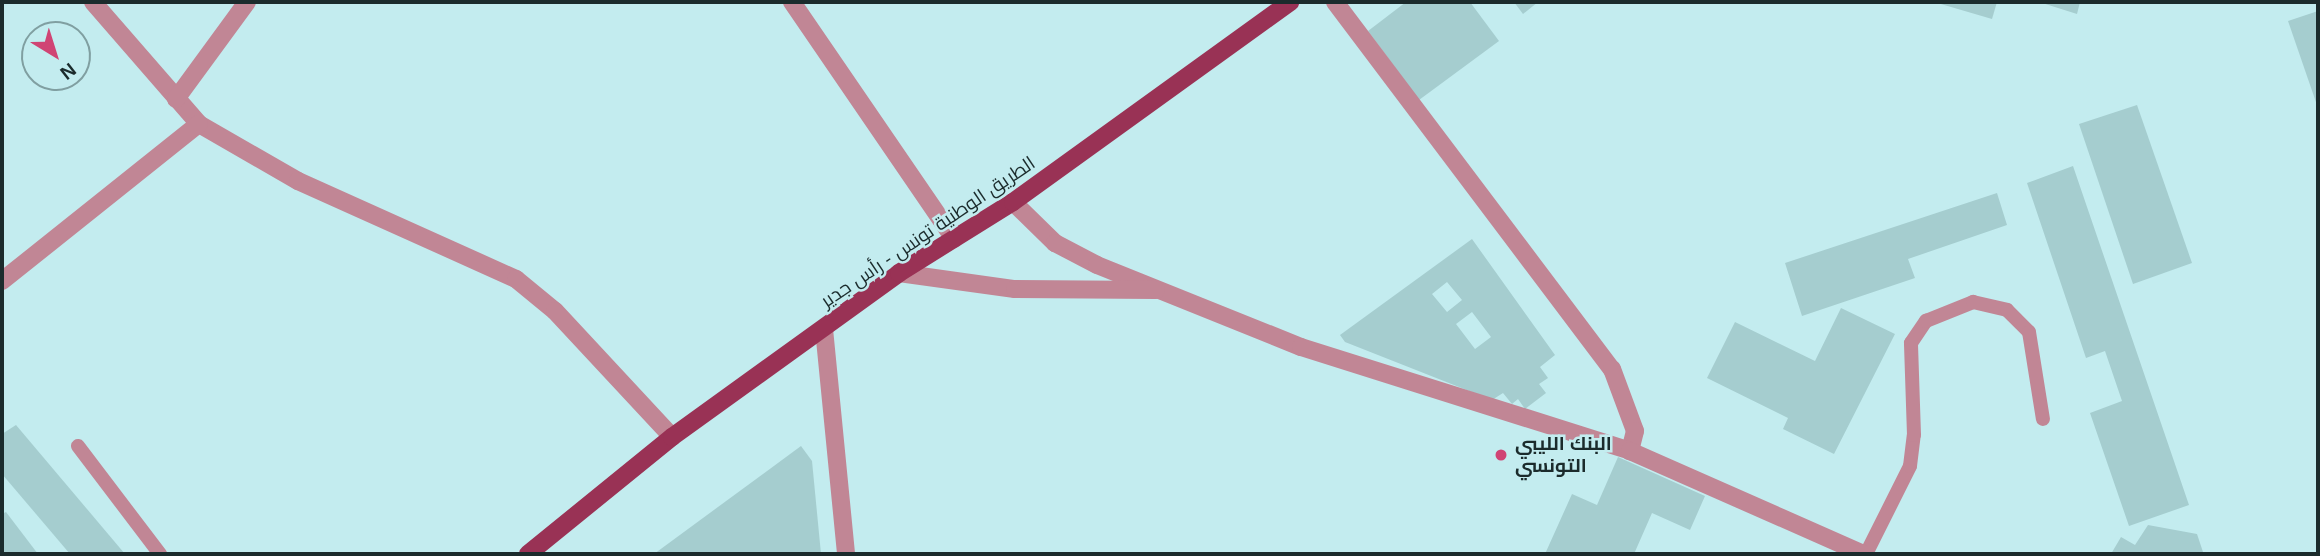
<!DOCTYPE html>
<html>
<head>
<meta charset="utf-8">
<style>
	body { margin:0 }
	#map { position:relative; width:2320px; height:556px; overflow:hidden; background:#c3ecef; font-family:Arial,Cairo,sans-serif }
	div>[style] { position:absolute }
	.building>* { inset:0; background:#a5cdcf }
	.service>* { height:14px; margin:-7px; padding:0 7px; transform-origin:7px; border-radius:7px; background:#c18695 }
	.minor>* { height:18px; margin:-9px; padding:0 9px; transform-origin:9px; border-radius:9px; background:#c18695 }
	.tertiary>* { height:18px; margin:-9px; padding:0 9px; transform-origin:9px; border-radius:9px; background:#c18695 }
	.primary>* { height:18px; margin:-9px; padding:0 9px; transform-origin:9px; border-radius:9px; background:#993255 }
	.dots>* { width:19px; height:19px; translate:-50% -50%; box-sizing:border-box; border:4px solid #c3ecef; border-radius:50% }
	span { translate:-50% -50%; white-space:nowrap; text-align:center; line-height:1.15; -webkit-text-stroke:5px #c3ecef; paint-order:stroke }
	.street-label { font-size:19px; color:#1b2b2c }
	.poi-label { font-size:19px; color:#1b2b2c; font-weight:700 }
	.left { translate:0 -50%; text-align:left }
	.frame { position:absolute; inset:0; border:4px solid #1b2b2c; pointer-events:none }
	.north { position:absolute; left:21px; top:21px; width:70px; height:70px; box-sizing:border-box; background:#c3ecef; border:2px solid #809fa1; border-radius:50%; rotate:142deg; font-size:19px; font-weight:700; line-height:28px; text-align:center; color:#1b2b2c }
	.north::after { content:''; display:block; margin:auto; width:24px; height:32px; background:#d04474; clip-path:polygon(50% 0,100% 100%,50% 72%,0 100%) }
</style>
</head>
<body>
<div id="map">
	<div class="building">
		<div style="clip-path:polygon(1406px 2px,1470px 2px,1499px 41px,1419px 100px,1368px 31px)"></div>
		<div style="clip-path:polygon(1514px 2px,1538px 2px,1523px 14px)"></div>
		<div style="clip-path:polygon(1934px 2px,1997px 2px,1992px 19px)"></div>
		<div style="clip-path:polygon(2039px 2px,2080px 2px,2077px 14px)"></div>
		<div style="clip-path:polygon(2318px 11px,2318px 108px,2288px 21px)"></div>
		<div style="clip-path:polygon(2137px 105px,2192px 263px,2133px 284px,2079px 124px)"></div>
		<div style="clip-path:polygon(2073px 166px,2189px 505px,2129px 526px,2090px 413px,2122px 401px,2105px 351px,2086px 358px,2027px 183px)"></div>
		<div style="clip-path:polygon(1997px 193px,2007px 225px,1908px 259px,1915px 278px,1802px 316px,1785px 263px)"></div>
		<div style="clip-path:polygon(evenodd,1472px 239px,1555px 355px,1540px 367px,1548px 378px,1539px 384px,1546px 393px,1525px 409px,1518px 399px,1512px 404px,1503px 393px,1492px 400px,1345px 342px,1340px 335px,1472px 239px,1447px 282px,1462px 300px,1447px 312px,1432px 294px,1447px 282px,1472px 239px,1472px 312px,1491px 337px,1475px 349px,1456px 324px,1472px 312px)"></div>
		<div style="clip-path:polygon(1841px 308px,1895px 334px,1834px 454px,1783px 429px,1788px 418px,1707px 378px,1735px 322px,1815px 361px)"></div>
		<div style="clip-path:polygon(16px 425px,125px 554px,70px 554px,2px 474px,2px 434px)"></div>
		<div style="clip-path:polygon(801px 446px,812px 461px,821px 554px,654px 554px)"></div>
		<div style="clip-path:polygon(1618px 457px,1705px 496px,1690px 530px,1652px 513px,1634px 554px,1545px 554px,1572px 494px,1597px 505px)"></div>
		<div style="clip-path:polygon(6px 512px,38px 554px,2px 554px,2px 514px)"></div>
		<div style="clip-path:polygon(2148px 525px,2197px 534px,2203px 552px,2111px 554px,2121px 537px,2135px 545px)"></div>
	</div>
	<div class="service">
		<div style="left:78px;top:446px;width:136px;rotate:52.8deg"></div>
		<div style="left:1866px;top:554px;width:98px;rotate:-63.4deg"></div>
		<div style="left:1910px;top:466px;width:31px;rotate:-83deg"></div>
		<div style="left:1914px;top:435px;width:92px;rotate:-91.9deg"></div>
		<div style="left:1911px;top:343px;width:27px;rotate:-56deg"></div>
		<div style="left:1926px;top:321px;width:51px;rotate:-22deg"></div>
		<div style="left:1973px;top:302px;width:35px;rotate:13deg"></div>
		<div style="left:2007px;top:310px;width:31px;rotate:45deg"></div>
		<div style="left:2029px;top:332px;width:88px;rotate:80.9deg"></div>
	</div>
	<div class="minor">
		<div style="left:93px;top:2px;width:162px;rotate:49deg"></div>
		<div style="left:199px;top:124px;width:114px;rotate:29.9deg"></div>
		<div style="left:298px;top:181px;width:239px;rotate:24.2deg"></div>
		<div style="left:516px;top:279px;width:50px;rotate:39.4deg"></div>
		<div style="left:555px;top:311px;width:172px;rotate:47.1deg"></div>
		<div style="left:792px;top:2px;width:287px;rotate:55.6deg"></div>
		<div style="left:1335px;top:2px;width:460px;rotate:53deg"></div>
		<div style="left:1612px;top:369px;width:66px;rotate:69.6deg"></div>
		<div style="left:1635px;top:431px;width:21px;rotate:104deg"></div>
		<div style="left:176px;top:99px;width:120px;rotate:-53.8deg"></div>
		<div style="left:2px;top:281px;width:252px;rotate:-38.6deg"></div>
		<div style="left:824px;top:329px;width:226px;rotate:84.4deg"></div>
	</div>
	<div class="tertiary">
		<div style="left:1013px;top:202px;width:59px;rotate:44.3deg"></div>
		<div style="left:1055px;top:243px;width:47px;rotate:27.6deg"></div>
		<div style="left:1097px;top:265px;width:220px;rotate:21.9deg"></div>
		<div style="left:1301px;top:347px;width:345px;rotate:17.5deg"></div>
		<div style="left:1630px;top:451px;width:255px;rotate:23.8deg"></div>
		<div style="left:899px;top:273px;width:117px;rotate:7.9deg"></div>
		<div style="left:1015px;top:289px;width:141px;rotate:0.4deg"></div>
	</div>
	<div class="primary">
		<div style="left:528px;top:554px;width:186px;rotate:-39.1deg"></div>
		<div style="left:672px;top:437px;width:280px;rotate:-35.8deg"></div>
		<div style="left:899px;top:273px;width:134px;rotate:-31.9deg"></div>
		<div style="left:1013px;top:202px;width:342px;rotate:-35.8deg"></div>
	</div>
	<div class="dots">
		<div style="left:1501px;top:455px;background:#d04474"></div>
	</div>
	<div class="street-label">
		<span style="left:928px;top:232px;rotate:-34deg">الطريق الوطنية تونس - رأس جدير</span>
	</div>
	<div class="poi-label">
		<span class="left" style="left:1515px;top:455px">البنك الليبي<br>التونسي</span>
	</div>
	<div class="frame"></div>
	<div class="north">N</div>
</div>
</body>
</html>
